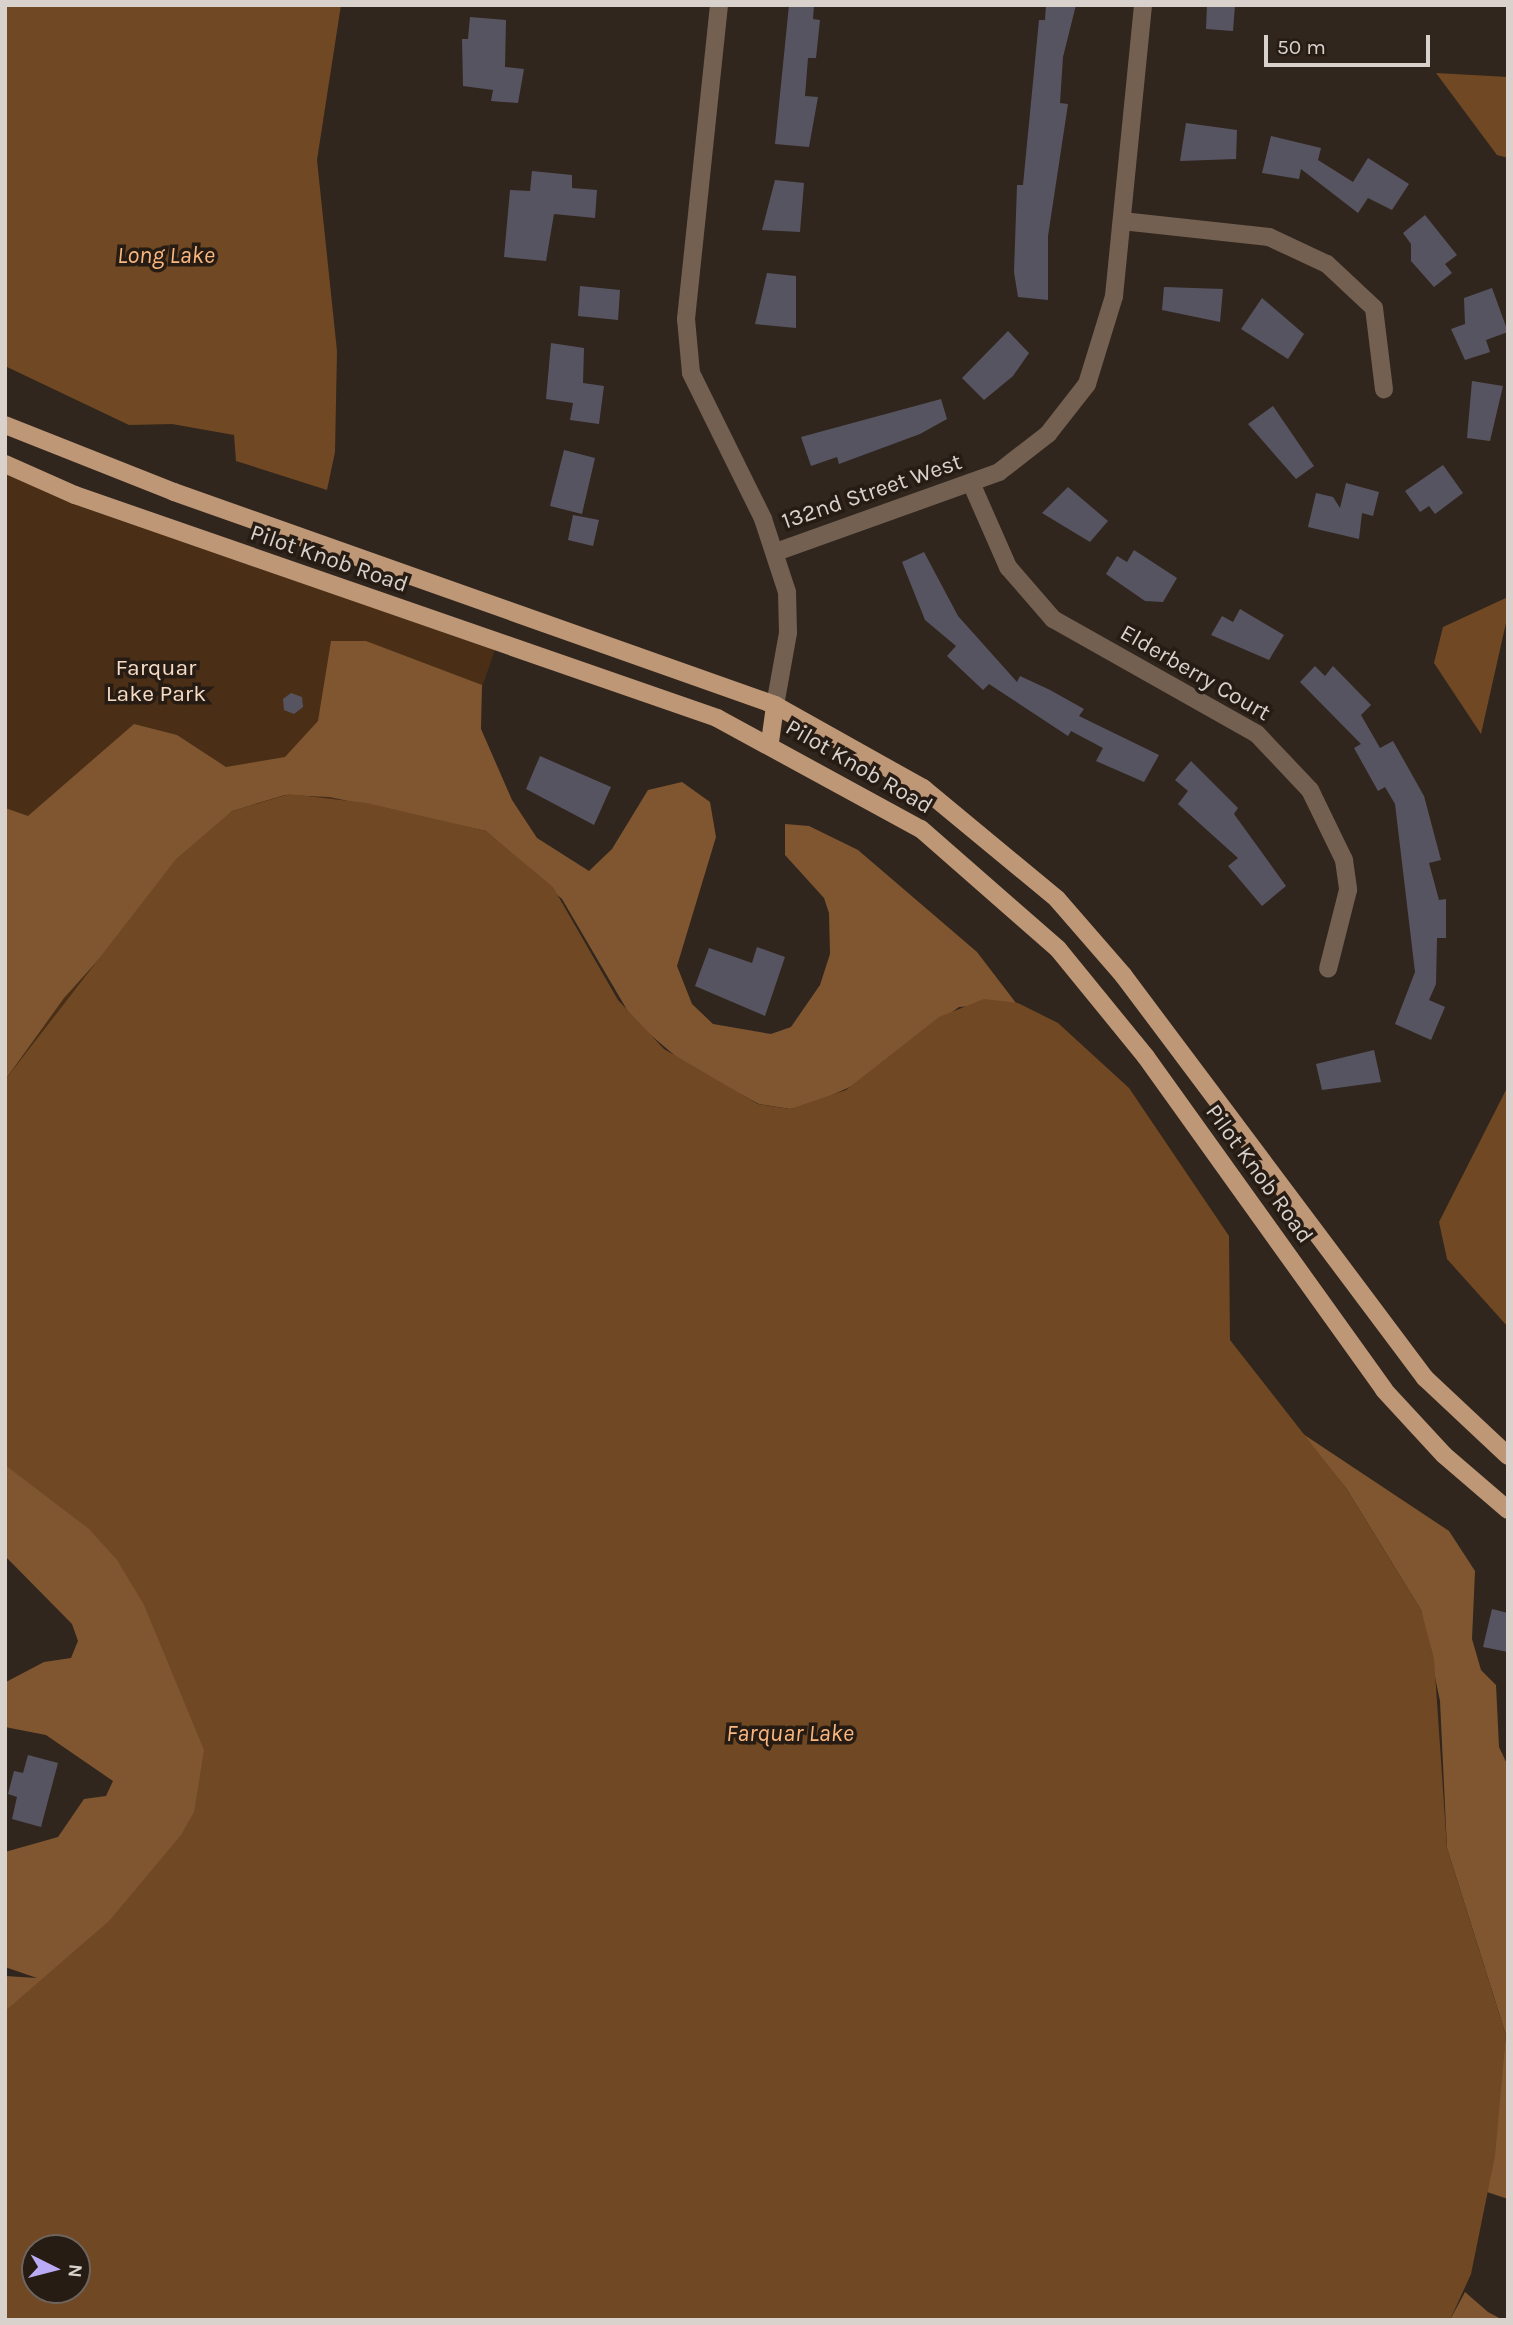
<!DOCTYPE html>
<html>
<head>
<meta charset="utf-8">
<style>
	body { margin:0 }
	#map { position:relative; width:1513px; height:2325px; overflow:hidden; background:#31261d; font-family:Karla,sans-serif }
	div>[style] { position:absolute }
	.green>* { inset:0; background:#4a2f16 }
	.forest>* { inset:0; background:#805631 }
	.water>* { inset:0; background:#704823 }
	.building>* { inset:0; background:#575462 }
	.minor>* { height:18px; margin:-9px; padding:0 9px; transform-origin:9px; border-radius:9px; background:#736051 }
	.major>* { height:18px; margin:-9px; padding:0 9px; transform-origin:9px; border-radius:9px; background:#be9777 }
	span { translate:-50% -50%; white-space:nowrap; text-align:center; line-height:1.15; -webkit-text-stroke:7px #271c14; paint-order:stroke }
	.street-label { font-size:23px; color:#d8d1cc }
	.park-label { font-size:23px; color:#f6dbc5 }
	.water-label { font-size:24px; color:#fab77f; font-style:italic }
	.frame { position:absolute; inset:0; border:7px solid #d8d1cc; pointer-events:none }
	.north { position:absolute; left:21px; top:2234px; width:70px; height:70px; box-sizing:border-box; background:#271c14; border:2px solid #6e645e; border-radius:50%; rotate:96deg; font-size:19px; font-weight:700; line-height:28px; text-align:center; color:#d8d1cc }
	.north::after { content:''; display:block; margin:auto; width:24px; height:32px; background:#bbaaf6; clip-path:polygon(50% 0,100% 100%,50% 72%,0 100%) }
	.scale { position:absolute; left:1264px; top:35px; width:166px; height:32px; box-sizing:border-box; border:4px solid #d8d1cc; border-top:0; padding-left:9px; font-size:21px; line-height:24px; white-space:nowrap; color:#d8d1cc; -webkit-text-stroke:5px #271c14; paint-order:stroke }
</style>
</head>
<body>
<div id="map">
	<div class="green">
		<div style="clip-path:polygon(5px 464px,497px 644px,445px 794px,442px 821px,367px 803px,289px 794px,260px 799px,164px 874px,5px 1080px)"></div>
	</div>
	<div class="forest">
		<div style="clip-path:polygon(331px 641px,366px 641px,482px 685px,481px 729px,512px 800px,537px 838px,589px 871px,612px 849px,648px 790px,682px 782px,710px 802px,716px 837px,677px 966px,692px 1004px,713px 1024px,771px 1034px,791px 1027px,820px 985px,830px 954px,829px 913px,824px 898px,785px 855px,785px 824px,809px 826px,858px 850px,977px 952px,1016px 1003px,959px 1007px,850px 1087px,814px 1103px,790px 1109px,759px 1104px,686px 1065px,633px 1020px,562px 899px,486px 831px,330px 797px,285px 795px,232px 811px,64px 998px,5px 1080px,5px 808px,28px 816px,134px 724px,177px 735px,226px 767px,285px 757px,318px 721px)"></div>
		<div style="clip-path:polygon(5px 1429px,138px 1537px,228px 1778px,5px 2053px,5px 1976px,37px 1978px,5px 1967px,5px 1852px,58px 1837px,84px 1799px,106px 1796px,113px 1781px,46px 1735px,5px 1727px,6px 1682px,44px 1662px,71px 1658px,78px 1641px,72px 1624px,5px 1556px)"></div>
		<div style="clip-path:polygon(1300px 1432px,1449px 1531px,1475px 1571px,1472px 1639px,1481px 1670px,1496px 1685px,1499px 1747px,1508px 1766px,1508px 2199px,1487px 2192px,1506px 2035px,1447px 1848px,1440px 1701px,1421px 1610px,1346px 1488px)"></div>
		<div style="clip-path:polygon(1465px 2292px,1488px 2312px,1503px 2320px,1450px 2320px)"></div>
	</div>
	<div class="water">
		<div style="clip-path:polygon(5px 5px,341px 5px,317px 160px,337px 351px,335px 452px,327px 490px,236px 461px,234px 435px,172px 424px,129px 425px,5px 366px)"></div>
		<div style="clip-path:polygon(1436px 73px,1508px 77px,1508px 158px,1497px 155px)"></div>
		<div style="clip-path:polygon(1508px 597px,1508px 614px,1481px 734px,1434px 663px,1443px 627px)"></div>
		<div style="clip-path:polygon(evenodd,289px 794px,367px 803px,486px 831px,553px 887px,618px 1000px,664px 1049px,758px 1104px,790px 1109px,846px 1090px,939px 1017px,984px 999px,1018px 1003px,1058px 1023px,1129px 1088px,1229px 1236px,1230px 1340px,1346px 1488px,1421px 1610px,1434px 1658px,1447px 1848px,1506px 2035px,1495px 2156px,1471px 2274px,1450px 2320px,5px 2320px,5px 2011px,109px 1921px,181px 1835px,194px 1812px,204px 1750px,144px 1605px,117px 1560px,89px 1529px,5px 1465px,5px 1080px,176px 859px,232px 811px,289px 794px,77px 2248px,77px 2290px,35px 2290px,35px 2248px,77px 2248px)"></div>
		<div style="clip-path:polygon(1508px 1086px,1508px 1327px,1447px 1259px,1439px 1222px)"></div>
	</div>
	<div class="building">
		<div style="clip-path:polygon(789px 5px,814px 5px,813px 19px,820px 20px,816px 58px,808px 58px,805px 96px,818px 97px,809px 147px,775px 144px)"></div>
		<div style="clip-path:polygon(1046px 5px,1076px 5px,1063px 57px,1060px 103px,1068px 104px,1048px 236px,1048px 300px,1018px 297px,1014px 272px,1017px 185px,1023px 185px,1039px 20px,1045px 20px)"></div>
		<div style="clip-path:polygon(1207px 5px,1235px 5px,1233px 31px,1206px 29px)"></div>
		<div style="clip-path:polygon(470px 17px,506px 20px,505px 67px,524px 69px,518px 103px,491px 101px,493px 90px,463px 86px,462px 39px,468px 39px)"></div>
		<div style="clip-path:polygon(1186px 123px,1237px 130px,1236px 159px,1180px 161px)"></div>
		<div style="clip-path:polygon(1271px 136px,1321px 148px,1318px 160px,1353px 182px,1368px 158px,1409px 184px,1392px 210px,1368px 198px,1358px 213px,1301px 169px,1299px 179px,1262px 173px)"></div>
		<div style="clip-path:polygon(532px 171px,572px 175px,572px 188px,597px 190px,595px 218px,554px 214px,546px 261px,504px 257px,510px 190px,530px 191px)"></div>
		<div style="clip-path:polygon(775px 180px,804px 183px,800px 232px,762px 230px)"></div>
		<div style="clip-path:polygon(1425px 215px,1457px 255px,1445px 264px,1452px 273px,1434px 287px,1411px 261px,1411px 244px,1403px 233px)"></div>
		<div style="clip-path:polygon(767px 273px,796px 276px,796px 328px,755px 324px)"></div>
		<div style="clip-path:polygon(580px 286px,620px 290px,618px 320px,578px 316px)"></div>
		<div style="clip-path:polygon(1164px 287px,1223px 289px,1220px 322px,1162px 310px)"></div>
		<div style="clip-path:polygon(1492px 288px,1508px 332px,1486px 340px,1490px 352px,1465px 360px,1451px 329px,1465px 324px,1464px 298px)"></div>
		<div style="clip-path:polygon(1262px 298px,1304px 334px,1288px 359px,1241px 329px)"></div>
		<div style="clip-path:polygon(1008px 331px,1029px 353px,1013px 376px,984px 400px,962px 378px)"></div>
		<div style="clip-path:polygon(551px 343px,584px 348px,583px 383px,604px 386px,599px 424px,570px 420px,573px 403px,546px 399px)"></div>
		<div style="clip-path:polygon(1472px 381px,1503px 386px,1490px 441px,1467px 438px)"></div>
		<div style="clip-path:polygon(941px 399px,947px 419px,920px 434px,839px 464px,837px 457px,811px 466px,801px 437px)"></div>
		<div style="clip-path:polygon(1273px 406px,1314px 466px,1296px 479px,1248px 424px)"></div>
		<div style="clip-path:polygon(564px 450px,595px 458px,582px 514px,550px 506px)"></div>
		<div style="clip-path:polygon(1443px 465px,1463px 493px,1435px 514px,1429px 506px,1420px 512px,1405px 491px)"></div>
		<div style="clip-path:polygon(1346px 483px,1379px 492px,1373px 516px,1362px 513px,1359px 539px,1308px 527px,1316px 493px,1333px 497px,1340px 508px)"></div>
		<div style="clip-path:polygon(1068px 487px,1108px 521px,1090px 542px,1042px 513px)"></div>
		<div style="clip-path:polygon(573px 515px,599px 520px,593px 546px,568px 540px)"></div>
		<div style="clip-path:polygon(1134px 550px,1177px 578px,1163px 602px,1145px 601px,1106px 574px,1117px 556px,1127px 562px)"></div>
		<div style="clip-path:polygon(924px 552px,958px 616px,1017px 682px,1020px 676px,1050px 690px,1084px 709px,1079px 716px,1159px 755px,1144px 782px,1096px 761px,1103px 748px,1071px 731px,1068px 736px,989px 684px,983px 690px,947px 656px,956px 646px,925px 620px,902px 562px)"></div>
		<div style="clip-path:polygon(1240px 609px,1284px 635px,1269px 660px,1211px 635px,1222px 616px,1233px 622px)"></div>
		<div style="clip-path:polygon(1315px 666px,1325px 676px,1333px 666px,1371px 705px,1361px 715px,1380px 748px,1393px 741px,1424px 796px,1441px 860px,1429px 863px,1439px 900px,1446px 899px,1446px 938px,1437px 938px,1436px 984px,1429px 1000px,1445px 1007px,1431px 1040px,1395px 1024px,1415px 972px,1395px 804px,1385px 787px,1378px 791px,1354px 748px,1361px 744px,1300px 682px)"></div>
		<div style="clip-path:polygon(291px 693px,302px 697px,303px 707px,294px 714px,284px 710px,283px 699px)"></div>
		<div style="clip-path:polygon(540px 756px,611px 787px,594px 825px,526px 789px)"></div>
		<div style="clip-path:polygon(1191px 761px,1238px 808px,1234px 814px,1286px 886px,1262px 906px,1228px 866px,1238px 858px,1178px 804px,1188px 791px,1175px 780px)"></div>
		<div style="clip-path:polygon(757px 947px,785px 957px,765px 1016px,695px 986px,709px 948px,752px 963px)"></div>
		<div style="clip-path:polygon(1374px 1050px,1381px 1082px,1322px 1090px,1316px 1064px)"></div>
		<div style="clip-path:polygon(1492px 1609px,1508px 1613px,1508px 1652px,1483px 1647px)"></div>
		<div style="clip-path:polygon(28px 1755px,58px 1763px,41px 1827px,12px 1819px,17px 1797px,8px 1794px,14px 1771px,23px 1773px)"></div>
	</div>
	<div class="minor">
		<div style="left:719px;top:5px;width:316px;rotate:96deg"></div>
		<div style="left:686px;top:319px;width:54px;rotate:84.7deg"></div>
		<div style="left:691px;top:373px;width:163px;rotate:63.7deg"></div>
		<div style="left:763px;top:519px;width:77px;rotate:71.8deg"></div>
		<div style="left:787px;top:592px;width:41px;rotate:88.6deg"></div>
		<div style="left:788px;top:633px;width:73px;rotate:100.2deg"></div>
		<div style="left:1122px;top:221px;width:148px;rotate:6.2deg"></div>
		<div style="left:1269px;top:237px;width:64px;rotate:25deg"></div>
		<div style="left:1327px;top:264px;width:64px;rotate:43.1deg"></div>
		<div style="left:1374px;top:308px;width:82px;rotate:83deg"></div>
		<div style="left:972px;top:485px;width:90px;rotate:66.3deg"></div>
		<div style="left:1008px;top:567px;width:69px;rotate:49.1deg"></div>
		<div style="left:1053px;top:619px;width:234px;rotate:29.4deg"></div>
		<div style="left:1257px;top:734px;width:77px;rotate:46.6deg"></div>
		<div style="left:1310px;top:790px;width:78px;rotate:64.1deg"></div>
		<div style="left:1344px;top:860px;width:30px;rotate:82deg"></div>
		<div style="left:1348px;top:890px;width:81px;rotate:104.2deg"></div>
		<div style="left:776px;top:552px;width:237px;rotate:-19.7deg"></div>
		<div style="left:999px;top:472px;width:62px;rotate:-37.8deg"></div>
		<div style="left:1048px;top:434px;width:63px;rotate:-52deg"></div>
		<div style="left:1087px;top:384px;width:92px;rotate:-72.9deg"></div>
		<div style="left:1114px;top:296px;width:292px;rotate:-84.3deg"></div>
	</div>
	<div class="major">
		<div style="left:5px;top:425px;width:182px;rotate:21.6deg"></div>
		<div style="left:174px;top:492px;width:638px;rotate:19.51deg"></div>
		<div style="left:775px;top:705px;width:170px;rotate:29.3deg"></div>
		<div style="left:923px;top:788px;width:174px;rotate:39.6deg"></div>
		<div style="left:1057px;top:899px;width:101px;rotate:49deg"></div>
		<div style="left:1123px;top:975px;width:504px;rotate:53.15deg"></div>
		<div style="left:1425px;top:1378px;width:114px;rotate:43.2deg"></div>
		<div style="left:5px;top:464px;width:77px;rotate:23.9deg"></div>
		<div style="left:75px;top:495px;width:680px;rotate:19.15deg"></div>
		<div style="left:717px;top:718px;width:232px;rotate:28.6deg"></div>
		<div style="left:921px;top:829px;width:182px;rotate:41.2deg"></div>
		<div style="left:1058px;top:949px;width:139px;rotate:50.8deg"></div>
		<div style="left:1146px;top:1057px;width:409px;rotate:54.4deg"></div>
		<div style="left:1384px;top:1390px;width:88px;rotate:47.3deg"></div>
		<div style="left:1444px;top:1455px;width:84px;rotate:40.7deg"></div>
		<div style="left:770px;top:742px;width:37px;rotate:-82deg"></div>
	</div>
	<div class="street-label">
		<span style="left:872px;top:492px;rotate:-19deg">132nd Street West</span>
		<span style="left:329px;top:559px;rotate:19deg">Pilot Knob Road</span>
		<span style="left:1195px;top:673px;rotate:30deg">Elderberry Court</span>
		<span style="left:859px;top:767px;rotate:30deg">Pilot Knob Road</span>
		<span style="left:1259px;top:1174px;rotate:54deg">Pilot Knob Road</span>
	</div>
	<div class="park-label">
		<span style="left:156px;top:681px">Farquar<br>Lake Park</span>
	</div>
	<div class="water-label">
		<span style="left:166px;top:256px">Long Lake</span>
		<span style="left:790px;top:1734px">Farquar Lake</span>
	</div>
	<div class="frame"></div>
	<div class="north">N</div>
	<div class="scale">50 m</div>
</div>
</body>
</html>
